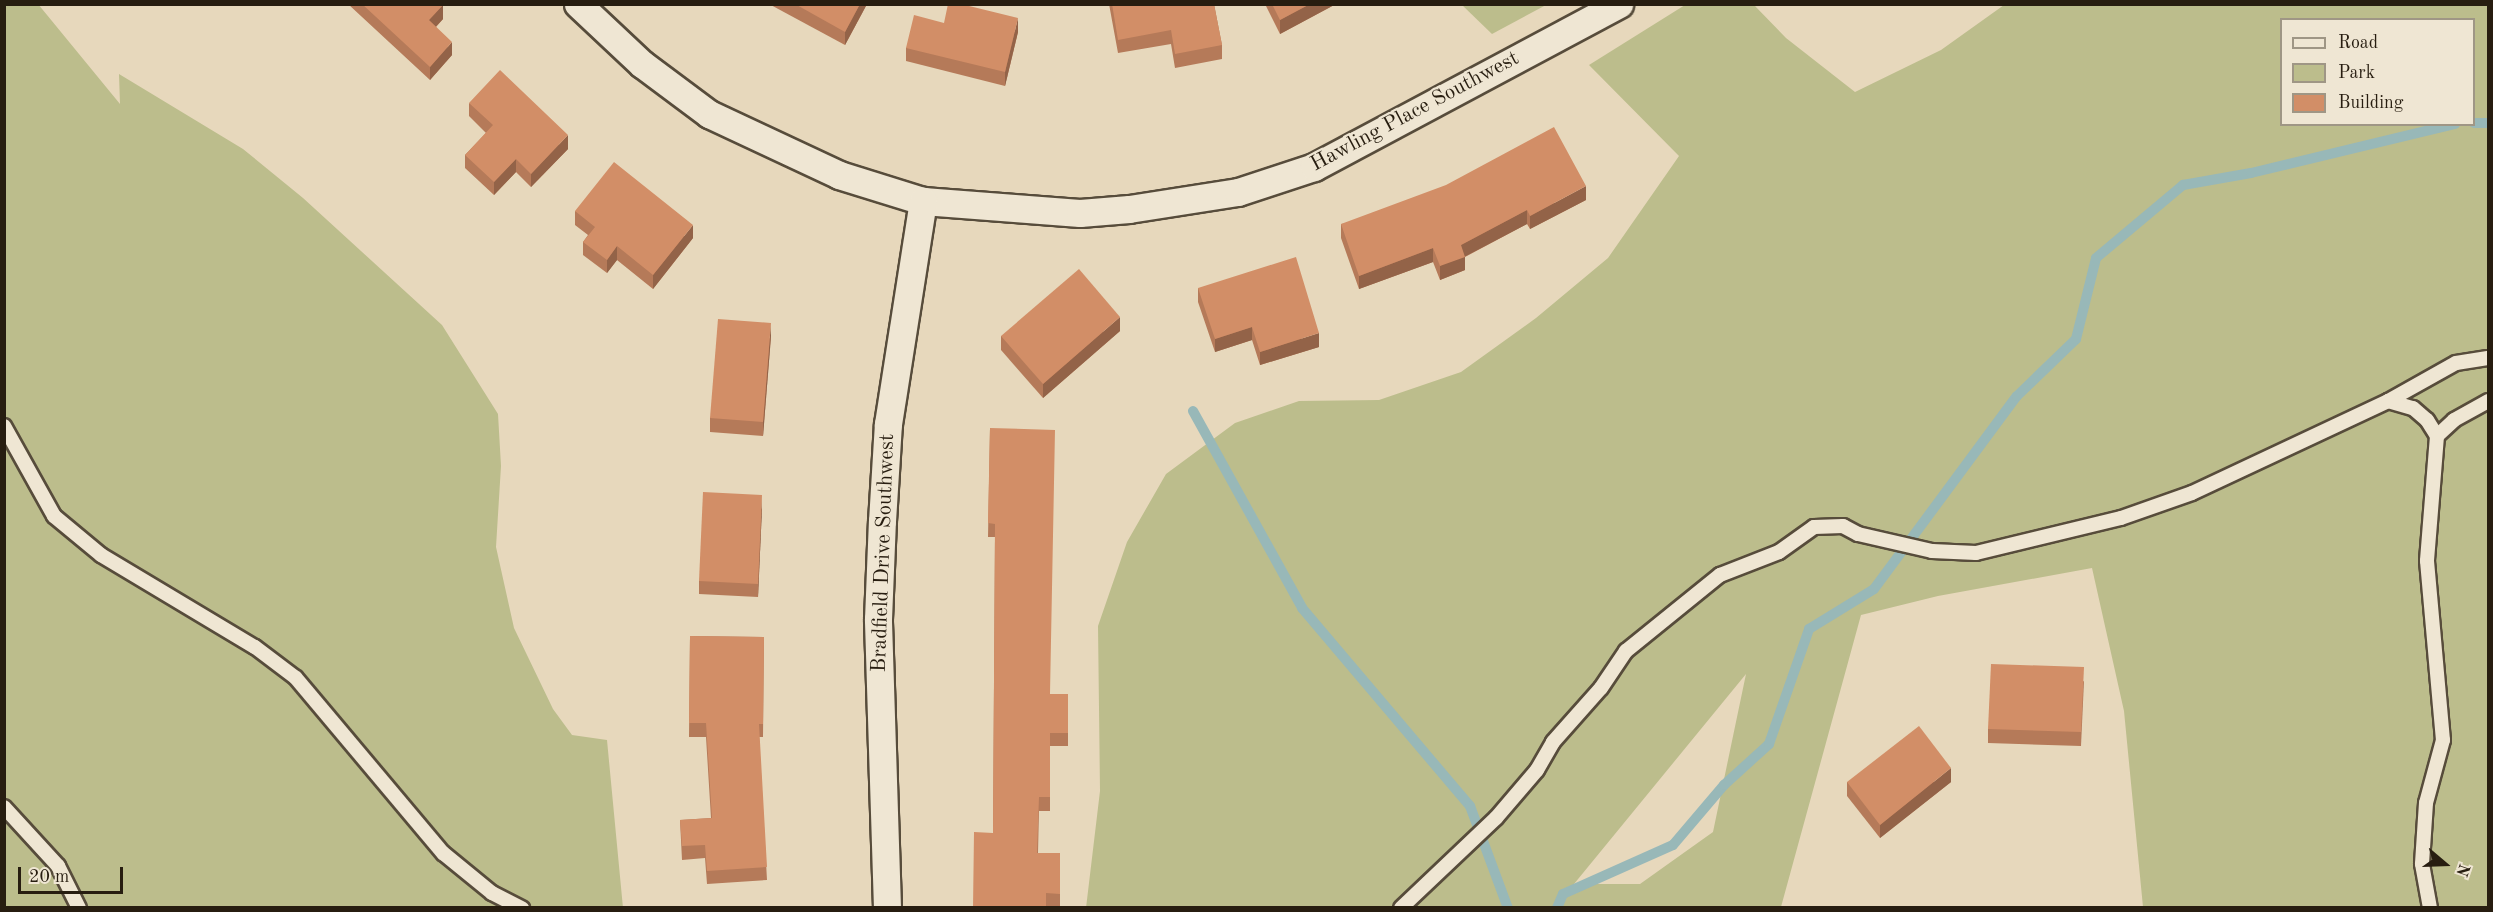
<!DOCTYPE html>
<html>
<head>
<meta charset="utf-8">
<style>
	body { margin:0 }
	#map { position:relative; width:2493px; height:912px; overflow:hidden; background:#e7d8bc; font-family:"Old Standard TT",serif }
	div>[style] { position:absolute }
	.green>* { inset:0; background:#bcbd8c }
	.stream>* { height:10px; margin:-5px; padding:0 5px; transform-origin:5px; border-radius:5px; background:#98b8b8 }
	.roads { filter:drop-shadow(2px 0 #574c3b) drop-shadow(-2px 0 #574c3b) drop-shadow(0 2px #574c3b) drop-shadow(0 -2px #574c3b) }
	.service>* { height:14px; margin:-7px; padding:0 7px; transform-origin:7px; border-radius:7px; background:#efe6d3 }
	.minor>* { height:27px; margin:-13.5px; padding:0 13.5px; transform-origin:13.5px; border-radius:13.5px; background:#efe6d3 }
	.wall>* { inset:0; background:#b57a59 }
	.shaded-wall>* { inset:0; background:#936348 }
	.building>* { inset:0; background:#d28e67 }
	span { translate:-50% -50%; white-space:nowrap; text-align:center; line-height:1.15; -webkit-text-stroke:4.5px #efe6d3; paint-order:stroke }
	.street-label { font-size:21px; color:#271d10 }
	.frame { position:absolute; inset:0; border:6px solid #271d10; pointer-events:none }
	.legend { position:absolute; left:2280px; top:18px; width:195px; height:108px; box-sizing:border-box; background:#efe6d3; border:2px solid #9f9685; margin:0; padding:8px 10px; list-style:none; font-size:18px; color:#271d10 }
	.legend li { display:flex; align-items:center; gap:12px; height:30px }
	.legend b { width:30px; border:2px solid #9f9685 }
	.north { position:absolute; left:2415px; top:834px; width:60px; height:60px; -webkit-text-stroke:4px #efe6d3; paint-order:stroke; rotate:109deg; font-size:16px; font-weight:700; line-height:24px; text-align:center; color:#271d10 }
	.north::after { content:''; display:block; margin:auto; width:21px; height:27px; background:#271d10; clip-path:polygon(50% 0,100% 100%,50% 72%,0 100%) }
	.scale { position:absolute; left:18px; top:867px; width:105px; height:27px; box-sizing:border-box; border:3px solid #271d10; border-top:0; padding-left:8px; font-size:18px; line-height:21px; white-space:nowrap; color:#271d10; -webkit-text-stroke:4px #efe6d3; paint-order:stroke }
</style>
</head>
<body>
<div id="map">
	<div class="green">
		<div style="clip-path:polygon(38px 4px,120px 104px,119px 74px,243px 149px,303px 198px,442px 325px,498px 414px,501px 466px,496px 547px,514px 628px,553px 709px,572px 735px,607px 740px,623px 908px,5px 908px,4px 5px)"></div>
		<div style="clip-path:polygon(1462px 5px,1546px 5px,1492px 34px)"></div>
		<div style="clip-path:polygon(evenodd,1685px 5px,1754px 5px,1786px 38px,1855px 92px,1941px 50px,2004px 5px,2488px 5px,2488px 907px,2143px 907px,2124px 711px,2092px 568px,1938px 596px,1861px 615px,1781px 907px,1086px 908px,1100px 791px,1098px 626px,1127px 542px,1166px 474px,1235px 423px,1299px 401px,1379px 400px,1461px 372px,1536px 318px,1608px 258px,1679px 156px,1589px 65px,1685px 5px,2282px 20px,2474px 20px,2474px 124px,2282px 124px,2282px 20px,1685px 5px,1746px 674px,1713px 832px,1640px 884px,1574px 884px,1746px 674px)"></div>
	</div>
	<div class="stream">
		<div style="left:2474px;top:123px;width:14px"></div>
		<div style="left:1193px;top:411px;width:225px;rotate:61deg"></div>
		<div style="left:1302px;top:608px;width:260px;rotate:49.7deg"></div>
		<div style="left:1470px;top:806px;width:109px;rotate:69.6deg"></div>
		<div style="left:1557px;top:908px;width:15px;rotate:-67deg"></div>
		<div style="left:1563px;top:894px;width:120px;rotate:-24deg"></div>
		<div style="left:1673px;top:845px;width:79px;rotate:-49.6deg"></div>
		<div style="left:1724px;top:785px;width:61px;rotate:-42.3deg"></div>
		<div style="left:1769px;top:744px;width:122px;rotate:-70.8deg"></div>
		<div style="left:1809px;top:629px;width:76px;rotate:-31.6deg"></div>
		<div style="left:1874px;top:589px;width:240px;rotate:-53.5deg"></div>
		<div style="left:2017px;top:396px;width:82px;rotate:-44deg"></div>
		<div style="left:2076px;top:339px;width:83px;rotate:-76.1deg"></div>
		<div style="left:2096px;top:258px;width:114px;rotate:-40deg"></div>
		<div style="left:2183px;top:185px;width:69px;rotate:-10deg"></div>
		<div style="left:2251px;top:173px;width:210px;rotate:-13.5deg"></div>
	</div>
	<div class="roads">
		<div class="service">
			<div style="left:2388px;top:401px;width:78px;rotate:-29.2deg"></div>
			<div style="left:2456px;top:363px;width:32px;rotate:-9deg"></div>
			<div style="left:4px;top:426px;width:103px;rotate:60.9deg"></div>
			<div style="left:54px;top:516px;width:61px;rotate:39.7deg"></div>
			<div style="left:101px;top:555px;width:179px;rotate:30.9deg"></div>
			<div style="left:255px;top:647px;width:51px;rotate:37.1deg"></div>
			<div style="left:296px;top:678px;width:229px;rotate:50deg"></div>
			<div style="left:443px;top:853px;width:63px;rotate:39.2deg"></div>
			<div style="left:492px;top:893px;width:34px;rotate:27deg"></div>
			<div style="left:2437px;top:436px;width:23px;rotate:-43deg"></div>
			<div style="left:2454px;top:420px;width:39px;rotate:-29deg"></div>
			<div style="left:4px;top:807px;width:80px;rotate:47.5deg"></div>
			<div style="left:58px;top:866px;width:47px;rotate:63.4deg"></div>
			<div style="left:1401px;top:908px;width:131px;rotate:-43.5deg"></div>
			<div style="left:1496px;top:818px;width:63px;rotate:-49.5deg"></div>
			<div style="left:1537px;top:770px;width:32px;rotate:-60deg"></div>
			<div style="left:1553px;top:742px;width:72px;rotate:-48.4deg"></div>
			<div style="left:1601px;top:688px;width:45px;rotate:-56deg"></div>
			<div style="left:1626px;top:651px;width:121px;rotate:-39deg"></div>
			<div style="left:1720px;top:575px;width:63px;rotate:-21.3deg"></div>
			<div style="left:1779px;top:552px;width:43px;rotate:-35.5deg"></div>
			<div style="left:1814px;top:527px;width:29px;rotate:-2deg"></div>
			<div style="left:1843px;top:526px;width:17px;rotate:28deg"></div>
			<div style="left:1858px;top:534px;width:76px;rotate:12.9deg"></div>
			<div style="left:1932px;top:551px;width:44px;rotate:2.6deg"></div>
			<div style="left:1976px;top:553px;width:149px;rotate:-13.6deg"></div>
			<div style="left:2121px;top:518px;width:75px;rotate:-19.4deg"></div>
			<div style="left:2192px;top:493px;width:217px;rotate:-25.1deg"></div>
			<div style="left:2388px;top:401px;width:26px;rotate:16deg"></div>
			<div style="left:2413px;top:408px;width:18px;rotate:41deg"></div>
			<div style="left:2427px;top:420px;width:19px;rotate:58deg"></div>
			<div style="left:2437px;top:436px;width:125px;rotate:94.6deg"></div>
			<div style="left:2427px;top:561px;width:180px;rotate:84.9deg"></div>
			<div style="left:2443px;top:740px;width:65px;rotate:105.1deg"></div>
			<div style="left:2426px;top:803px;width:61px;rotate:93.8deg"></div>
			<div style="left:2422px;top:864px;width:45px;rotate:79.7deg"></div>
		</div>
		<div class="minor">
			<div style="left:578px;top:4px;width:88px;rotate:43.2deg"></div>
			<div style="left:642px;top:64px;width:84px;rotate:36.7deg"></div>
			<div style="left:709px;top:114px;width:144px;rotate:25.1deg"></div>
			<div style="left:839px;top:175px;width:88px;rotate:17.2deg"></div>
			<div style="left:923px;top:201px;width:157px;rotate:4.4deg"></div>
			<div style="left:1080px;top:213px;width:49px;rotate:-4.7deg"></div>
			<div style="left:1129px;top:209px;width:110px;rotate:-8.9deg"></div>
			<div style="left:1238px;top:192px;width:80px;rotate:-18.2deg"></div>
			<div style="left:1314px;top:167px;width:346px;rotate:-28.1deg"></div>
			<div style="left:887px;top:908px;width:289px;rotate:-91.8deg"></div>
			<div style="left:878px;top:619px;width:98px;rotate:-87.7deg"></div>
			<div style="left:882px;top:521px;width:97px;rotate:-86.5deg"></div>
			<div style="left:888px;top:424px;width:226px;rotate:-81.1deg"></div>
		</div>
	</div>
	<div class="wall">
		<div style="clip-path:polygon(348px 4px,442px 4px,443px 19px,436px 27px,452px 55px,430px 80px)"></div>
		<div style="clip-path:polygon(769px 4px,867px 4px,845px 45px)"></div>
		<div style="clip-path:polygon(1109px 4px,1214px 4px,1222px 45px,1222px 59px,1175px 68px,1171px 44px,1118px 53px)"></div>
		<div style="clip-path:polygon(1265px 4px,1336px 4px,1280px 34px)"></div>
		<div style="clip-path:polygon(944px 23px,1018px 32px,1005px 86px,906px 61px,906px 48px)"></div>
		<div style="clip-path:polygon(469px 103px,568px 149px,531px 187px,516px 172px,494px 195px,465px 168px,465px 155px,486px 133px,469px 116px)"></div>
		<div style="clip-path:polygon(1586px 200px,1530px 229px,1527px 224px,1465px 257px,1465px 270px,1440px 280px,1433px 262px,1359px 289px,1341px 238px,1341px 224px)"></div>
		<div style="clip-path:polygon(575px 211px,693px 238px,653px 289px,617px 260px,607px 273px,583px 255px,583px 242px,588px 235px,575px 225px)"></div>
		<div style="clip-path:polygon(1198px 288px,1319px 347px,1260px 365px,1252px 340px,1215px 352px,1198px 302px)"></div>
		<div style="clip-path:polygon(1120px 331px,1043px 398px,1001px 350px,1001px 336px)"></div>
		<div style="clip-path:polygon(771px 336px,763px 436px,710px 432px,710px 418px)"></div>
		<div style="clip-path:polygon(990px 428px,1050px 694px,1068px 694px,1068px 746px,1050px 746px,1050px 811px,1039px 811px,1038px 853px,1060px 853px,1060px 907px,1046px 907px,993px 833px,995px 537px,988px 537px)"></div>
		<div style="clip-path:polygon(762px 508px,758px 597px,699px 594px,699px 581px)"></div>
		<div style="clip-path:polygon(690px 636px,764px 637px,763px 737px,759px 737px,767px 880px,707px 884px,705px 858px,682px 860px,680px 820px,711px 818px,706px 737px,689px 737px)"></div>
		<div style="clip-path:polygon(2084px 681px,2081px 746px,1988px 743px,1988px 729px)"></div>
		<div style="clip-path:polygon(1847px 782px,1951px 782px,1880px 838px,1847px 796px)"></div>
	</div>
	<div class="shaded-wall">
		<div style="clip-path:polygon(860px 4px,867px 4px,845px 45px,845px 32px)"></div>
		<div style="clip-path:polygon(1310px 4px,1336px 4px,1280px 34px,1280px 20px)"></div>
		<div style="clip-path:polygon(443px 5px,443px 19px,429px 34px,429px 20px)"></div>
		<div style="clip-path:polygon(1018px 18px,1018px 32px,1005px 86px,1005px 72px)"></div>
		<div style="clip-path:polygon(452px 42px,452px 55px,430px 80px,430px 67px)"></div>
		<div style="clip-path:polygon(568px 135px,568px 149px,531px 187px,531px 174px)"></div>
		<div style="clip-path:polygon(516px 159px,516px 172px,494px 195px,494px 182px)"></div>
		<div style="clip-path:polygon(1586px 186px,1586px 200px,1530px 229px,1530px 216px)"></div>
		<div style="clip-path:polygon(1527px 210px,1527px 224px,1464px 257px,1465px 257px,1465px 270px,1440px 280px,1440px 266px,1461px 245px)"></div>
		<div style="clip-path:polygon(693px 225px,693px 238px,653px 289px,653px 275px)"></div>
		<div style="clip-path:polygon(617px 246px,617px 260px,607px 273px,607px 260px)"></div>
		<div style="clip-path:polygon(1433px 248px,1433px 262px,1359px 289px,1359px 276px)"></div>
		<div style="clip-path:polygon(1120px 317px,1120px 331px,1043px 398px,1043px 384px)"></div>
		<div style="clip-path:polygon(771px 323px,771px 336px,763px 436px,763px 422px)"></div>
		<div style="clip-path:polygon(1252px 327px,1252px 340px,1215px 352px,1215px 339px)"></div>
		<div style="clip-path:polygon(1319px 333px,1319px 347px,1260px 365px,1260px 352px)"></div>
		<div style="clip-path:polygon(762px 495px,762px 508px,758px 597px,758px 584px)"></div>
		<div style="clip-path:polygon(1951px 768px,1951px 782px,1880px 838px,1880px 825px)"></div>
	</div>
	<div class="building">
		<div style="clip-path:polygon(362px 4px,442px 4px,443px 5px,429px 20px,452px 42px,430px 67px)"></div>
		<div style="clip-path:polygon(795px 4px,860px 4px,845px 32px)"></div>
		<div style="clip-path:polygon(948px 4px,961px 4px,1018px 18px,1005px 72px,906px 48px,914px 15px,944px 23px)"></div>
		<div style="clip-path:polygon(1112px 4px,1214px 4px,1222px 45px,1175px 54px,1171px 30px,1118px 40px)"></div>
		<div style="clip-path:polygon(1272px 4px,1310px 4px,1280px 20px)"></div>
		<div style="clip-path:polygon(500px 70px,568px 135px,531px 174px,516px 159px,494px 182px,465px 155px,493px 125px,469px 103px)"></div>
		<div style="clip-path:polygon(1554px 127px,1586px 186px,1530px 216px,1527px 210px,1461px 245px,1465px 257px,1440px 266px,1433px 248px,1359px 276px,1341px 224px,1446px 185px)"></div>
		<div style="clip-path:polygon(614px 162px,693px 225px,653px 275px,617px 246px,607px 260px,583px 242px,595px 227px,575px 211px)"></div>
		<div style="clip-path:polygon(1296px 257px,1319px 333px,1260px 352px,1252px 327px,1215px 339px,1198px 288px)"></div>
		<div style="clip-path:polygon(1079px 269px,1120px 317px,1043px 384px,1001px 336px)"></div>
		<div style="clip-path:polygon(718px 319px,771px 323px,763px 422px,710px 418px)"></div>
		<div style="clip-path:polygon(990px 428px,1055px 430px,1050px 694px,1068px 694px,1068px 733px,1050px 733px,1050px 797px,1039px 797px,1037px 853px,1060px 853px,1060px 894px,1046px 893px,1046px 908px,973px 908px,974px 832px,993px 833px,995px 524px,988px 523px)"></div>
		<div style="clip-path:polygon(703px 492px,762px 495px,758px 584px,699px 581px)"></div>
		<div style="clip-path:polygon(690px 636px,764px 637px,763px 724px,759px 724px,767px 867px,707px 871px,705px 845px,682px 846px,680px 820px,712px 818px,706px 723px,689px 723px)"></div>
		<div style="clip-path:polygon(1991px 664px,2084px 667px,2081px 732px,1988px 729px)"></div>
		<div style="clip-path:polygon(1919px 726px,1951px 768px,1880px 825px,1847px 782px)"></div>
	</div>
	<div class="street-label">
		<span style="left:1415px;top:112px;rotate:-28deg">Hawling Place Southwest</span>
		<span style="left:884px;top:553px;rotate:-88deg">Bradfield Drive Southwest</span>
	</div>
	<div class="frame"></div>
	<ul class="legend">
	<li><b style="height:8px;background:#efe6d3"></b>Road</li>
	<li><b style="height:16px;background:#bcbd8c"></b>Park</li>
	<li><b style="height:16px;background:#d28e67"></b>Building</li>
	</ul>
	<div class="north">N</div>
	<div class="scale">20 m</div>
</div>
</body>
</html>
